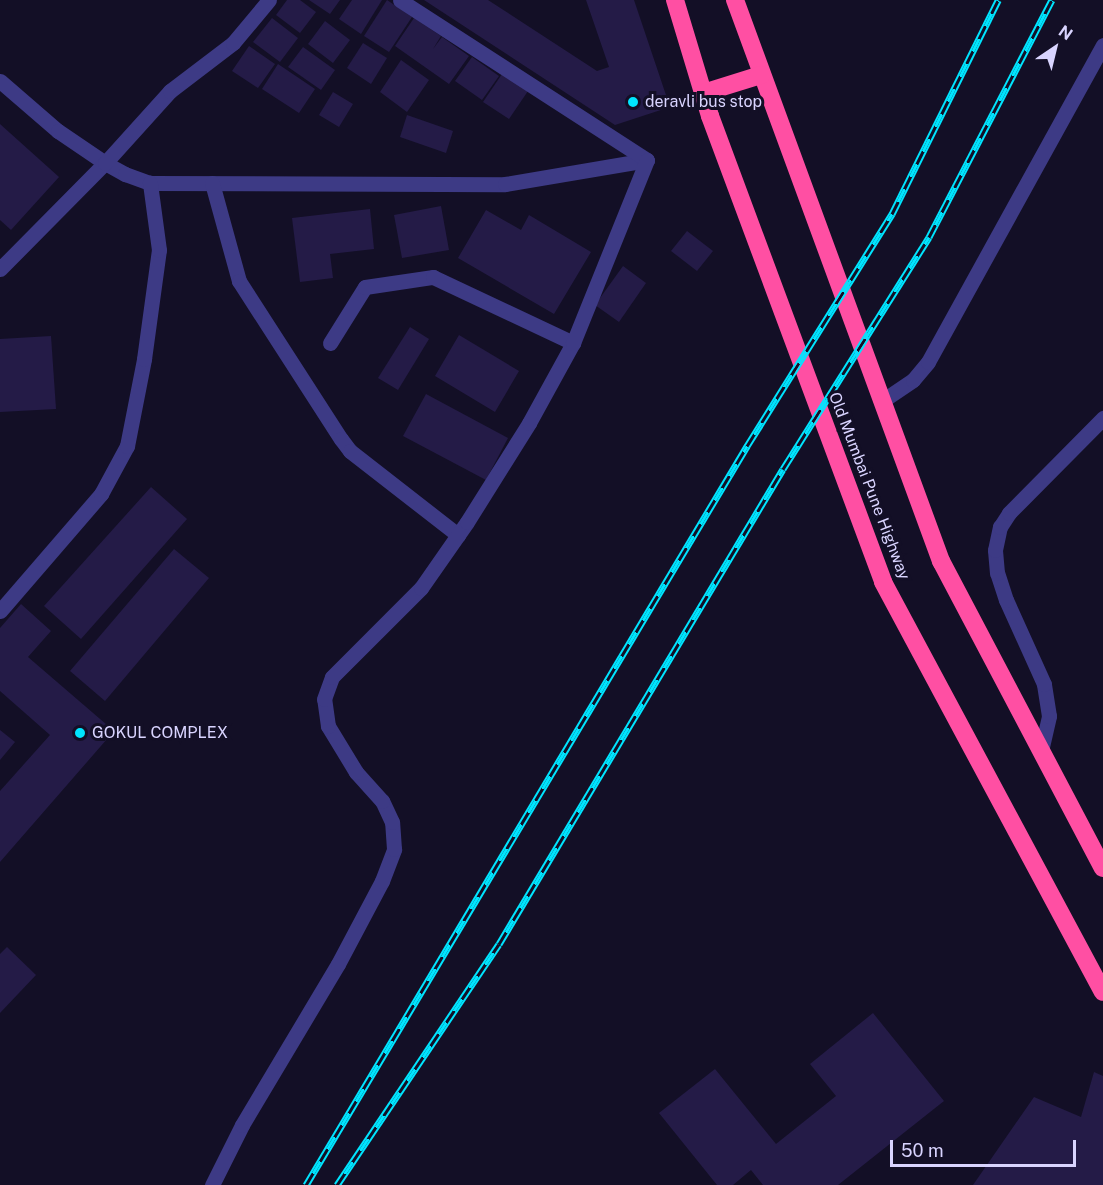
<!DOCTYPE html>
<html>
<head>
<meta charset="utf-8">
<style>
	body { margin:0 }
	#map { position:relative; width:1103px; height:1185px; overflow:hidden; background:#130f26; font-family:"Public Sans",sans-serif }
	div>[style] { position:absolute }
	.building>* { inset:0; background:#241b47 }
	.street>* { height:15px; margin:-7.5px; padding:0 7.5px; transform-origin:7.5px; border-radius:7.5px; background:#3d3a85 }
	.highway>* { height:18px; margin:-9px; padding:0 9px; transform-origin:9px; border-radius:9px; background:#ff4fa3 }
	.rail>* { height:7px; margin-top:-3.5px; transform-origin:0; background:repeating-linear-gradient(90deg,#130f26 0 14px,#00e5ff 0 28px); box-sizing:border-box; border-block:2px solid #00e5ff }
	.dots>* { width:16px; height:16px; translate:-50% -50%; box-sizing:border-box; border:3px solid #130f26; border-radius:50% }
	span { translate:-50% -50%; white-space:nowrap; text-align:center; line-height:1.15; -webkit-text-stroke:6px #130f26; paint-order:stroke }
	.poi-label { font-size:16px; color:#d9d4ff }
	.left { translate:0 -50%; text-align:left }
	.street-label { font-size:16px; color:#d9d4ff }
	.north { position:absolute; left:1025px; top:18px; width:60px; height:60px; -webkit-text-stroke:4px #130f26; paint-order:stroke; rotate:35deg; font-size:16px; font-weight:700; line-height:24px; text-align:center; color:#d9d4ff }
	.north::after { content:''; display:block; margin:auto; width:21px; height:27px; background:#d9d4ff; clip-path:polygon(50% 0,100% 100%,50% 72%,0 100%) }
	.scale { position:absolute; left:890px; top:1140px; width:186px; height:27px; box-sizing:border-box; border:3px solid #d9d4ff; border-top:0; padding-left:8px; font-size:18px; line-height:21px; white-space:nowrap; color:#d9d4ff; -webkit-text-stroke:4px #130f26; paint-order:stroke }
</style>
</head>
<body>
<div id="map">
	<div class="building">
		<div style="clip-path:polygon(287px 0,300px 0,316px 12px,300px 33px,276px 15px)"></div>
		<div style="clip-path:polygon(309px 0,340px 0,330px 14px)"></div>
		<div style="clip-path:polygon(352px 0,382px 0,361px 34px,339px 19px)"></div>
		<div style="clip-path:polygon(387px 0,412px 17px,389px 52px,364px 36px)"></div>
		<div style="clip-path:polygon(424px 0,488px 0,597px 71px,609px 67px,586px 0,634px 0,670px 107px,615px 125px)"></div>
		<div style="clip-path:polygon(272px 18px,298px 38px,280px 62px,253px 42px)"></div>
		<div style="clip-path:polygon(414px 18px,441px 36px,433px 49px,442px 37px,469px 56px,449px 84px,395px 46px)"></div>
		<div style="clip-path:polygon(325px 21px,350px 40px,333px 63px,308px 44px)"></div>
		<div style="clip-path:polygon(363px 43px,387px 58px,371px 84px,347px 68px)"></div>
		<div style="clip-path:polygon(249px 46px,275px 64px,258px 88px,232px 71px)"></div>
		<div style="clip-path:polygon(303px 47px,335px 70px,321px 90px,288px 67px)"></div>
		<div style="clip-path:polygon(472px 57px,499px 76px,482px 100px,455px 81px)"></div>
		<div style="clip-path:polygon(401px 60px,429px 80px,407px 112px,380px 92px)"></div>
		<div style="clip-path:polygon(278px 64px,315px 89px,299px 113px,262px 89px)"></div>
		<div style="clip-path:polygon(502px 74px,528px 91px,509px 119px,483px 102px)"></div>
		<div style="clip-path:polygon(333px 92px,353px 104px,339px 127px,319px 115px)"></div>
		<div style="clip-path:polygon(407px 115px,453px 131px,446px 153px,400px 137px)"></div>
		<div style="clip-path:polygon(0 124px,59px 177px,11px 230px,0 220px)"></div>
		<div style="clip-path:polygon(441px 206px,449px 250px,402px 258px,394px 215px)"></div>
		<div style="clip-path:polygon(370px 209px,374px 249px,330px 254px,333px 278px,300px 282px,292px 218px)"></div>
		<div style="clip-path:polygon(486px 210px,521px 230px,529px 215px,591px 252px,554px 314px,458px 258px)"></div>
		<div style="clip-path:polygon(687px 231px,713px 251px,697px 271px,671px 251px)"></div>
		<div style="clip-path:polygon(623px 266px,646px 283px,619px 322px,595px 305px)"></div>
		<div style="clip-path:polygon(410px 327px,429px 339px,398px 390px,378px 378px)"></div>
		<div style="clip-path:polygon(459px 335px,519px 371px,495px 412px,435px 376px)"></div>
		<div style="clip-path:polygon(51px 336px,56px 409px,0 412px,0 339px)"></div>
		<div style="clip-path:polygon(426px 394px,508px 438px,486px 480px,403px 436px)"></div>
		<div style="clip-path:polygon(151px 487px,187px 519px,81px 639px,44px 606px)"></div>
		<div style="clip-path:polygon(174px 549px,209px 578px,105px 701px,70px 671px)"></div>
		<div style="clip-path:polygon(21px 604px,51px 631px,28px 657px,114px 731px,0 862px,0 791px,50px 735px,0 691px,0 628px)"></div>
		<div style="clip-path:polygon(0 730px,15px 742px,0 760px)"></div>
		<div style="clip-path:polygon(7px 947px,36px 975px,0 1013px,0 954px)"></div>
		<div style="clip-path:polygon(873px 1013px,944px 1101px,838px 1185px,763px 1185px,751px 1170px,733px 1185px,717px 1185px,659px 1113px,715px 1069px,776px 1144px,836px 1096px,810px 1064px)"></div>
		<div style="clip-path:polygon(1094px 1072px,1103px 1076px,1103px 1185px,973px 1185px,1034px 1097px,1081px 1117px)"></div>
	</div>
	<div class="street">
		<div style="left:0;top:81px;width:77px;rotate:40.8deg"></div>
		<div style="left:58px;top:131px;width:57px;rotate:34.2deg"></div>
		<div style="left:105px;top:163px;width:23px;rotate:29deg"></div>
		<div style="left:125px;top:174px;width:27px;rotate:20deg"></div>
		<div style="left:150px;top:183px;width:355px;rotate:0.2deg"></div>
		<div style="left:505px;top:184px;width:144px;rotate:-9.6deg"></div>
		<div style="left:647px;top:160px;width:294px;rotate:-147.1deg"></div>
		<div style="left:212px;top:183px;width:102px;rotate:74.6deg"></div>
		<div style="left:239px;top:281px;width:188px;rotate:57.2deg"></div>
		<div style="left:341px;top:439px;width:15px;rotate:53deg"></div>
		<div style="left:350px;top:451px;width:137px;rotate:37.9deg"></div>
		<div style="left:0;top:269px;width:149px;rotate:-45.3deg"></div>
		<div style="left:105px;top:163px;width:97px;rotate:-47.9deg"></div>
		<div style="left:170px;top:91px;width:79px;rotate:-37.3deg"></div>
		<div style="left:233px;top:43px;width:56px;rotate:-50.1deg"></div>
		<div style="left:330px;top:343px;width:66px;rotate:-58deg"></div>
		<div style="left:365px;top:287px;width:69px;rotate:-8.4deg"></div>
		<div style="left:433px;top:277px;width:155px;rotate:25.2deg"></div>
		<div style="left:882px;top:401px;width:37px;rotate:-34deg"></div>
		<div style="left:913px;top:380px;width:23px;rotate:-50deg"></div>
		<div style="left:928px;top:362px;width:362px;rotate:-61.1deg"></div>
		<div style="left:0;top:611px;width:155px;rotate:-49.2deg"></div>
		<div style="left:101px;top:494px;width:55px;rotate:-61.6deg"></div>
		<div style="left:127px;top:446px;width:89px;rotate:-78.9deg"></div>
		<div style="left:144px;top:359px;width:110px;rotate:-82.2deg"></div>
		<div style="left:159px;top:250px;width:68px;rotate:-97.7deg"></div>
		<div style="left:1041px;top:751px;width:36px;rotate:-77deg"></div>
		<div style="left:1049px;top:716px;width:32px;rotate:-99deg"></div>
		<div style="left:1044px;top:684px;width:92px;rotate:-114.3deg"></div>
		<div style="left:1006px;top:600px;width:28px;rotate:-108deg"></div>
		<div style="left:997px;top:573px;width:23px;rotate:-95deg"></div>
		<div style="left:995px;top:550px;width:24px;rotate:-78deg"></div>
		<div style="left:1000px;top:527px;width:17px;rotate:-57deg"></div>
		<div style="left:1009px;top:513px;width:134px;rotate:-45.3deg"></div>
		<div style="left:212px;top:1185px;width:67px;rotate:-63.4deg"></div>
		<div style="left:242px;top:1125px;width:187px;rotate:-59.2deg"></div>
		<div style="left:338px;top:964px;width:94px;rotate:-62.1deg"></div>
		<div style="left:382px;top:881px;width:34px;rotate:-69deg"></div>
		<div style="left:394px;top:849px;width:27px;rotate:-94deg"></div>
		<div style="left:392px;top:822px;width:23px;rotate:-115deg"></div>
		<div style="left:382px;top:801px;width:39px;rotate:-132deg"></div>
		<div style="left:356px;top:772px;width:54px;rotate:-121.3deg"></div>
		<div style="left:328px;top:726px;width:27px;rotate:-98deg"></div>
		<div style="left:324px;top:699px;width:23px;rotate:-70deg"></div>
		<div style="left:332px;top:677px;width:126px;rotate:-45deg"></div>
		<div style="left:421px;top:588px;width:80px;rotate:-55.1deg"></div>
		<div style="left:467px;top:522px;width:117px;rotate:-57.9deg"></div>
		<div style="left:529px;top:423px;width:91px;rotate:-61.2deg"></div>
		<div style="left:573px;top:343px;width:197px;rotate:-68deg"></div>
	</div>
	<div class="highway">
		<div style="left:675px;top:0;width:121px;rotate:73.2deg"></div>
		<div style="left:710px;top:116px;width:497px;rotate:69.6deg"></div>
		<div style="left:883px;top:582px;width:465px;rotate:61.8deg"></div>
		<div style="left:735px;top:0;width:598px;rotate:69.84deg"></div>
		<div style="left:941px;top:561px;width:347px;rotate:62.2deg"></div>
		<div style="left:703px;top:93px;width:61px;rotate:-17.2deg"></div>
	</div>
	<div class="rail">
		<div style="left:306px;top:1185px;width:861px;rotate:-59.17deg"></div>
		<div style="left:747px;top:446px;width:274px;rotate:-58deg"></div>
		<div style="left:892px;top:214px;width:239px;rotate:-63.6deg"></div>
		<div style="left:337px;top:1185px;width:290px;rotate:-56.1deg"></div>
		<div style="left:499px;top:944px;width:553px;rotate:-59.13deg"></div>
		<div style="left:783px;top:469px;width:274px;rotate:-57.8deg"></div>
		<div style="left:929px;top:237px;width:267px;rotate:-62.6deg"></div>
	</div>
	<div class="dots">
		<div style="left:633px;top:102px;background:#00e5ff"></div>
		<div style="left:80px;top:733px;background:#00e5ff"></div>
	</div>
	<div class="poi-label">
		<span class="left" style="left:645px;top:102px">deravli bus stop</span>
		<span class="left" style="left:92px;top:733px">GOKUL COMPLEX</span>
	</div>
	<div class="street-label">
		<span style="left:869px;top:486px;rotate:69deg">Old Mumbai Pune Highway</span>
	</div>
	<div class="north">N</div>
	<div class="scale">50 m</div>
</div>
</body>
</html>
